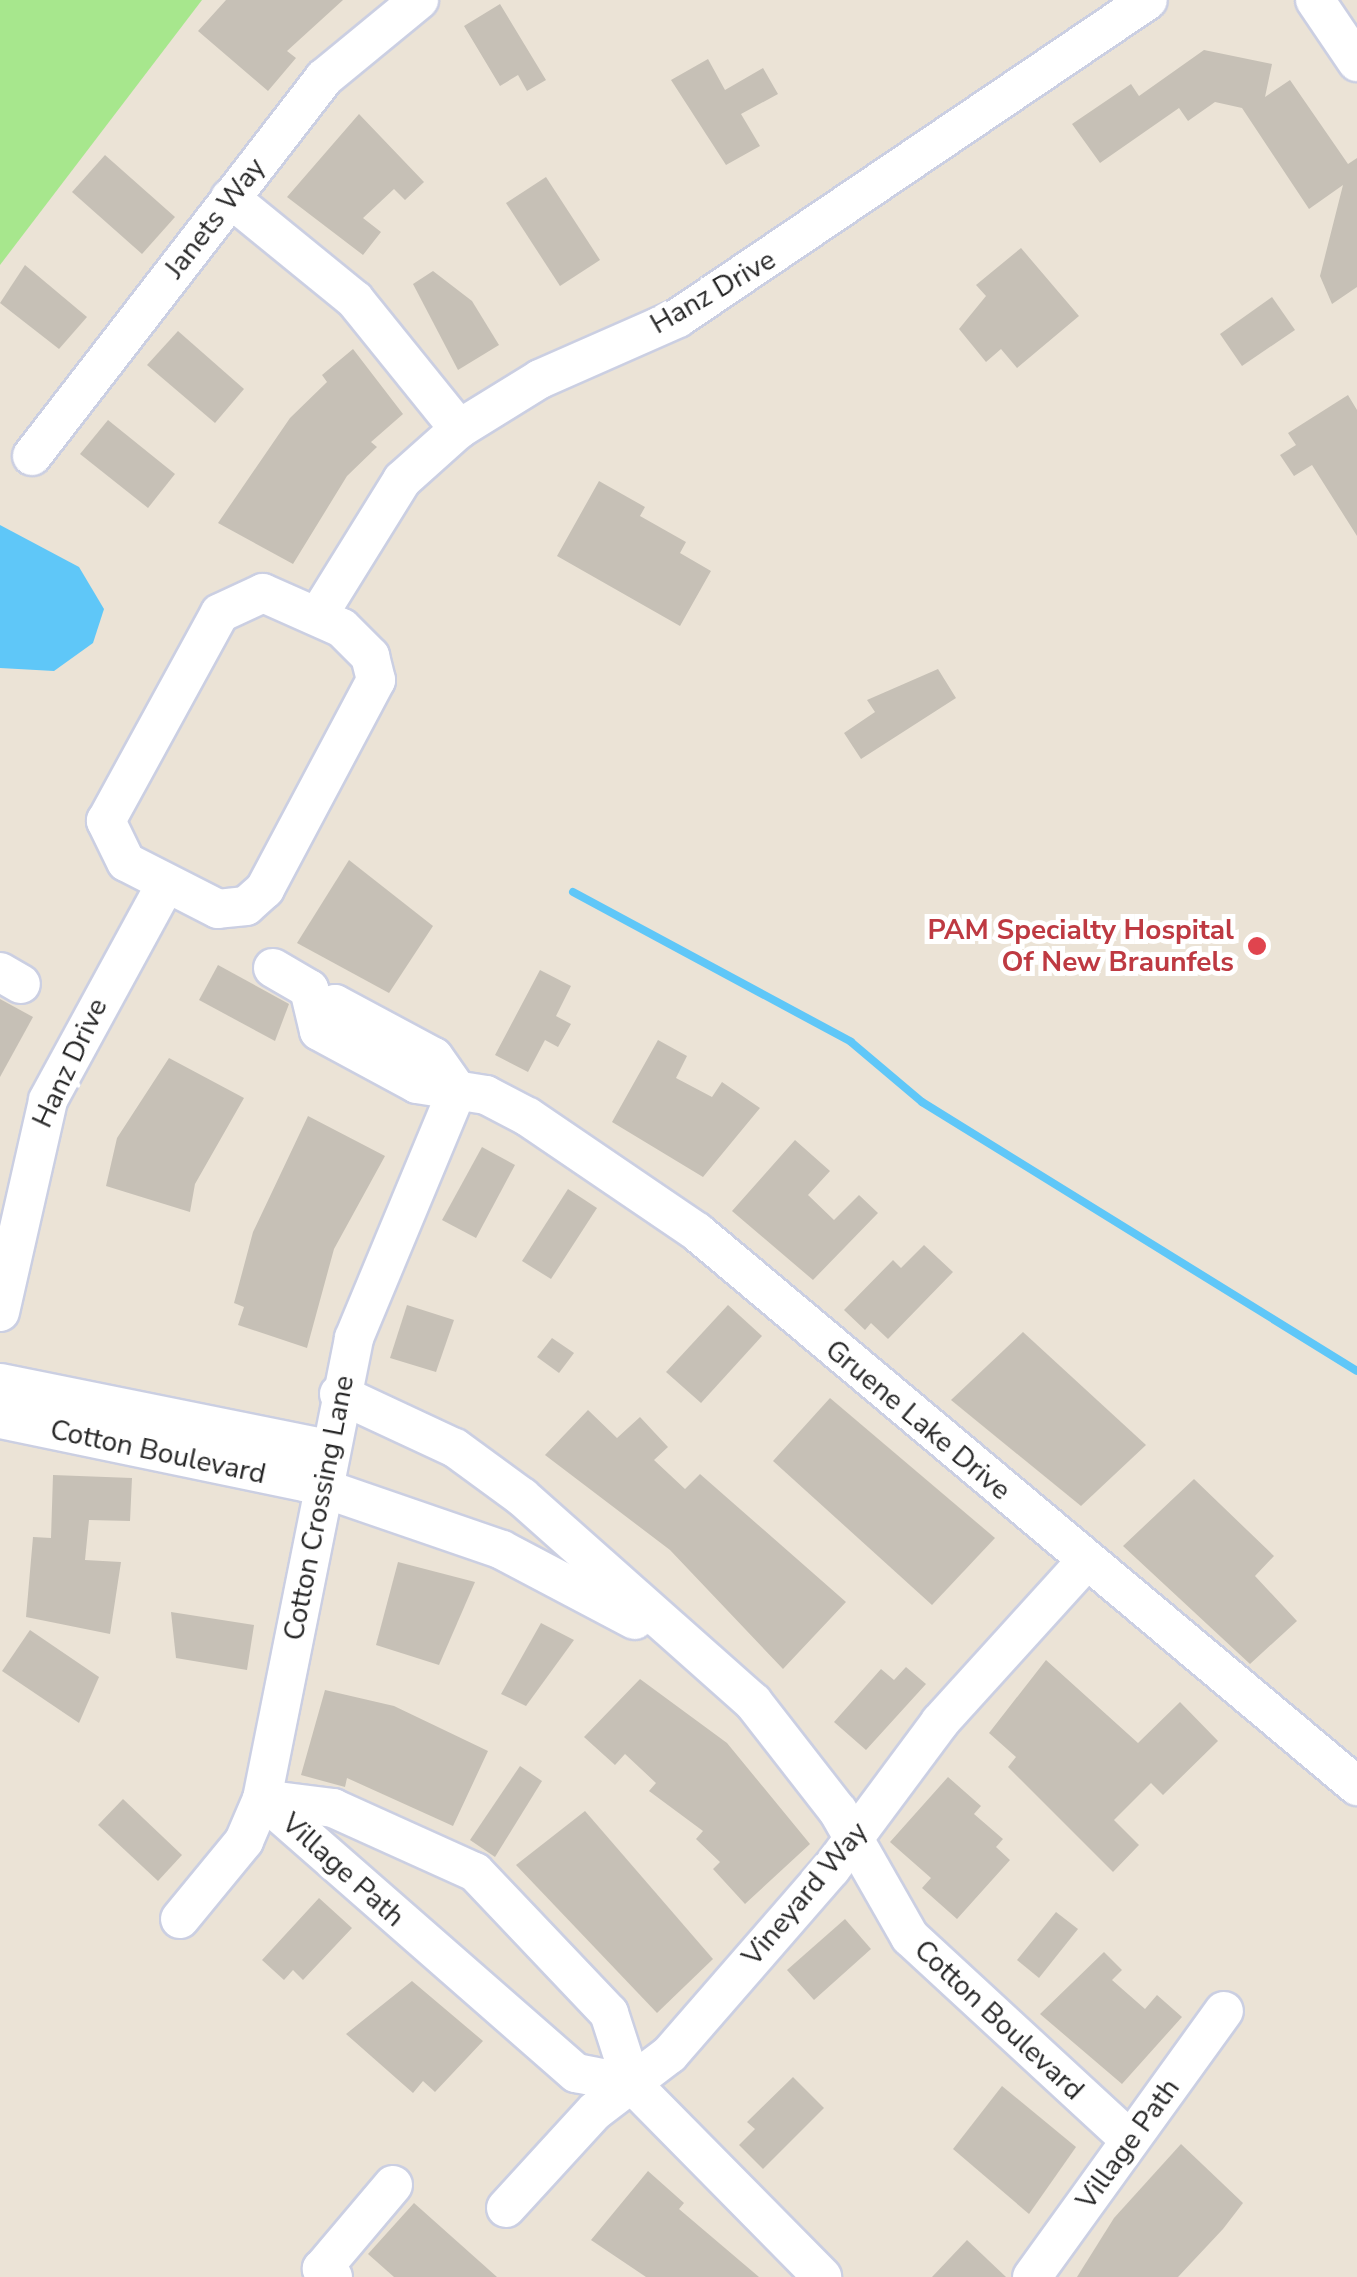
<!DOCTYPE html>
<html>
<head>
<meta charset="utf-8">
<style>
	body { margin:0 }
	#map { position:relative; width:1357px; height:2277px; overflow:hidden; background:#ebe3d6; font-family:"Nunito Sans",sans-serif }
	div>[style] { position:absolute }
	.green>* { inset:0; background:#a7e78d }
	.water>* { inset:0; background:#5fc7f8 }
	.stream>* { height:8px; margin:-4px; padding:0 4px; transform-origin:4px; border-radius:4px; background:#5fc7f8 }
	.building>* { inset:0; background:#c6c0b6 }
	.roads { filter:drop-shadow(2px 0 #cbcfe2) drop-shadow(-2px 0 #cbcfe2) drop-shadow(0 2px #cbcfe2) drop-shadow(0 -2px #cbcfe2) }
	.minor>* { height:38px; margin:-19px; padding:0 19px; transform-origin:19px; border-radius:19px; background:#fff }
	.dots>* { width:28px; height:28px; translate:-50% -50%; box-sizing:border-box; border:5px solid #fff; border-radius:50% }
	span { translate:-50% -50%; white-space:nowrap; text-align:center; line-height:1.15; -webkit-text-stroke:10px #fff; paint-order:stroke }
	.street-label { font-size:28px; color:#272727 }
	.health-label { font-size:28px; color:#be3a42; font-weight:700 }
	.right { translate:-100% -50%; text-align:right }
</style>
</head>
<body>
<div id="map">
	<div class="green">
		<div style="clip-path:polygon(0 0,202px 0,0 265px)"></div>
	</div>
	<div class="water">
		<div style="clip-path:polygon(0 525px,79px 567px,104px 609px,93px 643px,54px 671px,0 668px)"></div>
	</div>
	<div class="stream">
		<div style="left:573px;top:892px;width:316px;rotate:28.3deg"></div>
		<div style="left:851px;top:1042px;width:93px;rotate:40.2deg"></div>
		<div style="left:922px;top:1102px;width:511px;rotate:31.73deg"></div>
	</div>
	<div class="building">
		<div style="clip-path:polygon(226px 0,343px 0,287px 51px,296px 58px,268px 91px,198px 31px)"></div>
		<div style="clip-path:polygon(500px 4px,546px 80px,527px 91px,518px 75px,500px 86px,464px 26px)"></div>
		<div style="clip-path:polygon(1204px 50px,1272px 64px,1265px 97px,1290px 80px,1348px 164px,1357px 158px,1357px 287px,1332px 304px,1320px 276px,1343px 185px,1309px 209px,1242px 108px,1215px 102px,1188px 121px,1179px 108px,1100px 163px,1072px 124px,1131px 84px,1139px 96px)"></div>
		<div style="clip-path:polygon(708px 59px,725px 90px,763px 68px,778px 94px,741px 114px,760px 146px,726px 165px,671px 80px)"></div>
		<div style="clip-path:polygon(359px 114px,424px 182px,405px 200px,394px 189px,363px 218px,381px 232px,363px 255px,287px 197px)"></div>
		<div style="clip-path:polygon(105px 155px,175px 217px,142px 254px,72px 192px)"></div>
		<div style="clip-path:polygon(546px 177px,600px 260px,560px 286px,506px 203px)"></div>
		<div style="clip-path:polygon(1021px 248px,1079px 316px,1017px 368px,1001px 349px,986px 362px,959px 329px,986px 296px,976px 285px)"></div>
		<div style="clip-path:polygon(25px 265px,87px 317px,59px 349px,0 303px)"></div>
		<div style="clip-path:polygon(433px 271px,472px 301px,499px 345px,458px 370px,413px 284px)"></div>
		<div style="clip-path:polygon(1272px 297px,1295px 330px,1242px 366px,1220px 334px)"></div>
		<div style="clip-path:polygon(178px 331px,244px 389px,215px 423px,147px 365px)"></div>
		<div style="clip-path:polygon(353px 349px,403px 414px,371px 442px,377px 447px,347px 476px,293px 564px,218px 523px,290px 418px,327px 382px,322px 375px)"></div>
		<div style="clip-path:polygon(1348px 395px,1357px 410px,1357px 536px,1312px 465px,1294px 476px,1280px 455px,1296px 445px,1288px 433px)"></div>
		<div style="clip-path:polygon(108px 420px,175px 474px,148px 508px,80px 454px)"></div>
		<div style="clip-path:polygon(599px 481px,645px 507px,640px 516px,686px 542px,680px 553px,711px 571px,680px 626px,557px 556px)"></div>
		<div style="clip-path:polygon(938px 669px,956px 698px,861px 759px,844px 733px,875px 712px,867px 700px)"></div>
		<div style="clip-path:polygon(349px 860px,433px 926px,389px 993px,297px 943px)"></div>
		<div style="clip-path:polygon(218px 965px,289px 1004px,275px 1041px,199px 1000px)"></div>
		<div style="clip-path:polygon(540px 970px,571px 986px,556px 1016px,571px 1024px,558px 1047px,545px 1040px,528px 1072px,495px 1055px)"></div>
		<div style="clip-path:polygon(0 999px,33px 1017px,0 1077px)"></div>
		<div style="clip-path:polygon(658px 1040px,687px 1056px,676px 1078px,712px 1097px,722px 1082px,760px 1108px,703px 1177px,612px 1122px)"></div>
		<div style="clip-path:polygon(169px 1058px,244px 1098px,195px 1184px,190px 1212px,106px 1186px,117px 1138px)"></div>
		<div style="clip-path:polygon(308px 1116px,385px 1156px,334px 1249px,307px 1348px,238px 1325px,244px 1307px,234px 1303px,253px 1232px)"></div>
		<div style="clip-path:polygon(795px 1140px,830px 1171px,808px 1195px,834px 1220px,859px 1195px,878px 1213px,813px 1280px,732px 1211px)"></div>
		<div style="clip-path:polygon(482px 1147px,515px 1165px,476px 1238px,442px 1220px)"></div>
		<div style="clip-path:polygon(568px 1189px,597px 1208px,551px 1279px,522px 1261px)"></div>
		<div style="clip-path:polygon(924px 1245px,953px 1272px,888px 1339px,871px 1323px,865px 1330px,844px 1310px,893px 1260px,901px 1268px)"></div>
		<div style="clip-path:polygon(407px 1305px,454px 1320px,436px 1372px,390px 1358px)"></div>
		<div style="clip-path:polygon(728px 1305px,762px 1336px,701px 1403px,666px 1372px)"></div>
		<div style="clip-path:polygon(1023px 1332px,1146px 1445px,1081px 1506px,951px 1400px)"></div>
		<div style="clip-path:polygon(552px 1338px,574px 1353px,559px 1373px,537px 1357px)"></div>
		<div style="clip-path:polygon(830px 1398px,995px 1538px,932px 1605px,773px 1461px)"></div>
		<div style="clip-path:polygon(588px 1410px,617px 1438px,640px 1417px,668px 1447px,654px 1460px,685px 1489px,700px 1474px,846px 1602px,783px 1669px,670px 1550px,545px 1455px)"></div>
		<div style="clip-path:polygon(53px 1475px,132px 1478px,130px 1521px,89px 1520px,85px 1560px,121px 1562px,110px 1634px,26px 1617px,33px 1537px,51px 1538px)"></div>
		<div style="clip-path:polygon(1194px 1479px,1274px 1556px,1255px 1576px,1297px 1621px,1250px 1664px,1123px 1546px)"></div>
		<div style="clip-path:polygon(398px 1562px,475px 1582px,439px 1665px,376px 1645px)"></div>
		<div style="clip-path:polygon(171px 1612px,254px 1625px,247px 1670px,176px 1658px)"></div>
		<div style="clip-path:polygon(541px 1623px,574px 1640px,526px 1706px,501px 1694px)"></div>
		<div style="clip-path:polygon(30px 1630px,99px 1677px,79px 1723px,2px 1671px)"></div>
		<div style="clip-path:polygon(1046px 1660px,1138px 1743px,1180px 1702px,1218px 1741px,1163px 1795px,1151px 1783px,1114px 1820px,1139px 1845px,1113px 1872px,1008px 1767px,1016px 1757px,989px 1733px)"></div>
		<div style="clip-path:polygon(906px 1667px,926px 1684px,866px 1750px,834px 1722px,881px 1669px,894px 1680px)"></div>
		<div style="clip-path:polygon(640px 1679px,727px 1743px,810px 1844px,745px 1904px,713px 1869px,720px 1862px,696px 1839px,703px 1831px,649px 1791px,656px 1783px,625px 1754px,615px 1765px,584px 1737px)"></div>
		<div style="clip-path:polygon(325px 1690px,394px 1706px,488px 1751px,453px 1826px,347px 1778px,345px 1787px,301px 1775px)"></div>
		<div style="clip-path:polygon(520px 1766px,542px 1781px,495px 1857px,470px 1840px)"></div>
		<div style="clip-path:polygon(948px 1777px,981px 1806px,974px 1814px,1003px 1839px,996px 1847px,1010px 1860px,957px 1919px,922px 1888px,931px 1878px,890px 1842px)"></div>
		<div style="clip-path:polygon(123px 1799px,182px 1855px,158px 1881px,98px 1825px)"></div>
		<div style="clip-path:polygon(585px 1811px,713px 1959px,657px 2013px,516px 1865px)"></div>
		<div style="clip-path:polygon(319px 1898px,352px 1928px,303px 1980px,293px 1970px,284px 1980px,262px 1960px)"></div>
		<div style="clip-path:polygon(1056px 1912px,1078px 1929px,1039px 1978px,1017px 1960px)"></div>
		<div style="clip-path:polygon(845px 1919px,871px 1949px,814px 2000px,787px 1970px)"></div>
		<div style="clip-path:polygon(1104px 1952px,1122px 1970px,1112px 1980px,1145px 2009px,1157px 1995px,1182px 2017px,1122px 2084px,1040px 2014px)"></div>
		<div style="clip-path:polygon(412px 1981px,483px 2041px,435px 2092px,423px 2081px,413px 2093px,346px 2034px)"></div>
		<div style="clip-path:polygon(793px 2077px,824px 2108px,763px 2169px,739px 2145px,755px 2129px,747px 2122px)"></div>
		<div style="clip-path:polygon(1002px 2086px,1076px 2147px,1029px 2214px,953px 2149px)"></div>
		<div style="clip-path:polygon(1181px 2144px,1243px 2203px,1223px 2229px,1178px 2277px,1077px 2277px,1114px 2218px)"></div>
		<div style="clip-path:polygon(648px 2171px,684px 2203px,679px 2209px,759px 2277px,646px 2277px,591px 2240px)"></div>
		<div style="clip-path:polygon(414px 2203px,497px 2277px,394px 2277px,368px 2254px)"></div>
		<div style="clip-path:polygon(967px 2240px,1006px 2277px,932px 2277px)"></div>
	</div>
	<div class="roads">
		<div class="minor">
			<div style="left:1315px;top:0;width:75px;rotate:55.9deg"></div>
			<div style="left:230px;top:198px;width:161px;rotate:39.2deg"></div>
			<div style="left:355px;top:300px;width:166px;rotate:51.1deg"></div>
			<div style="left:32px;top:456px;width:478px;rotate:-52.3deg"></div>
			<div style="left:324px;top:78px;width:123px;rotate:-39.4deg"></div>
			<div style="left:263px;top:593px;width:86px;rotate:23.9deg"></div>
			<div style="left:342px;top:628px;width:40px;rotate:45deg"></div>
			<div style="left:370px;top:656px;width:25px;rotate:76deg"></div>
			<div style="left:376px;top:680px;width:237px;rotate:118deg"></div>
			<div style="left:265px;top:889px;width:25px;rotate:138deg"></div>
			<div style="left:246px;top:906px;width:28px;rotate:174deg"></div>
			<div style="left:218px;top:909px;width:103px;rotate:-152.9deg"></div>
			<div style="left:126px;top:862px;width:46px;rotate:-116deg"></div>
			<div style="left:106px;top:821px;width:237px;rotate:-61.3deg"></div>
			<div style="left:220px;top:613px;width:47px;rotate:-24.9deg"></div>
			<div style="left:319px;top:614px;width:158px;rotate:-58.2deg"></div>
			<div style="left:402px;top:480px;width:76px;rotate:-41.8deg"></div>
			<div style="left:459px;top:429px;width:95px;rotate:-31.7deg"></div>
			<div style="left:540px;top:379px;width:151px;rotate:-23.8deg"></div>
			<div style="left:678px;top:318px;width:567px;rotate:-34.08deg"></div>
			<div style="left:273px;top:968px;width:42px;rotate:30.3deg"></div>
			<div style="left:309px;top:989px;width:43px;rotate:76.6deg"></div>
			<div style="left:319px;top:1031px;width:111px;rotate:28.4deg"></div>
			<div style="left:417px;top:1084px;width:70px;rotate:9.1deg"></div>
			<div style="left:486px;top:1095px;width:47px;rotate:27.6deg"></div>
			<div style="left:528px;top:1117px;width:204px;rotate:34.2deg"></div>
			<div style="left:697px;top:1232px;width:862px;rotate:40.01deg"></div>
			<div style="left:0;top:972px;width:24px;rotate:30deg"></div>
			<div style="left:315px;top:1011px;width:21px;rotate:-19deg"></div>
			<div style="left:335px;top:1004px;width:112px;rotate:28.2deg"></div>
			<div style="left:434px;top:1057px;width:40px;rotate:55.1deg"></div>
			<div style="left:0;top:1312px;width:217px;rotate:-77.2deg"></div>
			<div style="left:48px;top:1100px;width:243px;rotate:-61.4deg"></div>
			<div style="left:0;top:1383px;width:335px;rotate:11.4deg"></div>
			<div style="left:339px;top:1394px;width:128px;rotate:25deg"></div>
			<div style="left:455px;top:1448px;width:83px;rotate:36.2deg"></div>
			<div style="left:522px;top:1497px;width:309px;rotate:41.6deg"></div>
			<div style="left:753px;top:1702px;width:138px;rotate:52.1deg"></div>
			<div style="left:838px;top:1811px;width:145px;rotate:60.3deg"></div>
			<div style="left:910px;top:1937px;width:299px;rotate:42.7deg"></div>
			<div style="left:0;top:1419px;width:311px;rotate:11.7deg"></div>
			<div style="left:305px;top:1482px;width:208px;rotate:19deg"></div>
			<div style="left:502px;top:1550px;width:150px;rotate:27.8deg"></div>
			<div style="left:262px;top:1799px;width:72px;rotate:7.2deg"></div>
			<div style="left:333px;top:1808px;width:156px;rotate:24.3deg"></div>
			<div style="left:475px;top:1872px;width:195px;rotate:46.5deg"></div>
			<div style="left:609px;top:2013px;width:75px;rotate:72.1deg"></div>
			<div style="left:632px;top:2084px;width:271px;rotate:45.4deg"></div>
			<div style="left:264px;top:1800px;width:415px;rotate:41.2deg"></div>
			<div style="left:576px;top:2073px;width:57px;rotate:11.1deg"></div>
			<div style="left:180px;top:1919px;width:101px;rotate:-50.6deg"></div>
			<div style="left:244px;top:1841px;width:46px;rotate:-66.8deg"></div>
			<div style="left:262px;top:1799px;width:470px;rotate:-78.7deg"></div>
			<div style="left:354px;top:1338px;width:269px;rotate:-67.4deg"></div>
			<div style="left:506px;top:2208px;width:132px;rotate:-47.5deg"></div>
			<div style="left:595px;top:2111px;width:94px;rotate:-37.2deg"></div>
			<div style="left:670px;top:2054px;width:245px;rotate:-49deg"></div>
			<div style="left:831px;top:1869px;width:183px;rotate:-53.4deg"></div>
			<div style="left:940px;top:1722px;width:216px;rotate:-47.8deg"></div>
			<div style="left:333px;top:2277px;width:14px;rotate:-144deg"></div>
			<div style="left:322px;top:2269px;width:110px;rotate:-49.8deg"></div>
			<div style="left:1032px;top:2277px;width:328px;rotate:-54.2deg"></div>
		</div>
	</div>
	<div class="dots">
		<div style="left:1257px;top:946px;background:#e0444e"></div>
	</div>
	<div class="street-label">
		<span style="left:215px;top:218px;rotate:-52deg">Janets Way</span>
		<span style="left:713px;top:292px;rotate:-30deg">Hanz Drive</span>
		<span style="left:70px;top:1063px;rotate:-65deg">Hanz Drive</span>
		<span style="left:918px;top:1420px;rotate:40deg">Gruene Lake Drive</span>
		<span style="left:158px;top:1452px;rotate:12deg">Cotton Boulevard</span>
		<span style="left:319px;top:1508px;rotate:-79deg">Cotton Crossing Lane</span>
		<span style="left:343px;top:1870px;rotate:42deg">Village Path</span>
		<span style="left:805px;top:1894px;rotate:-50deg">Vineyard Way</span>
		<span style="left:999px;top:2020px;rotate:43deg">Cotton Boulevard</span>
		<span style="left:1128px;top:2144px;rotate:-54deg">Village Path</span>
	</div>
	<div class="health-label">
		<span class="right" style="left:1234px;top:946px">PAM Specialty Hospital<br>Of New Braunfels</span>
	</div>
</div>
</body>
</html>
